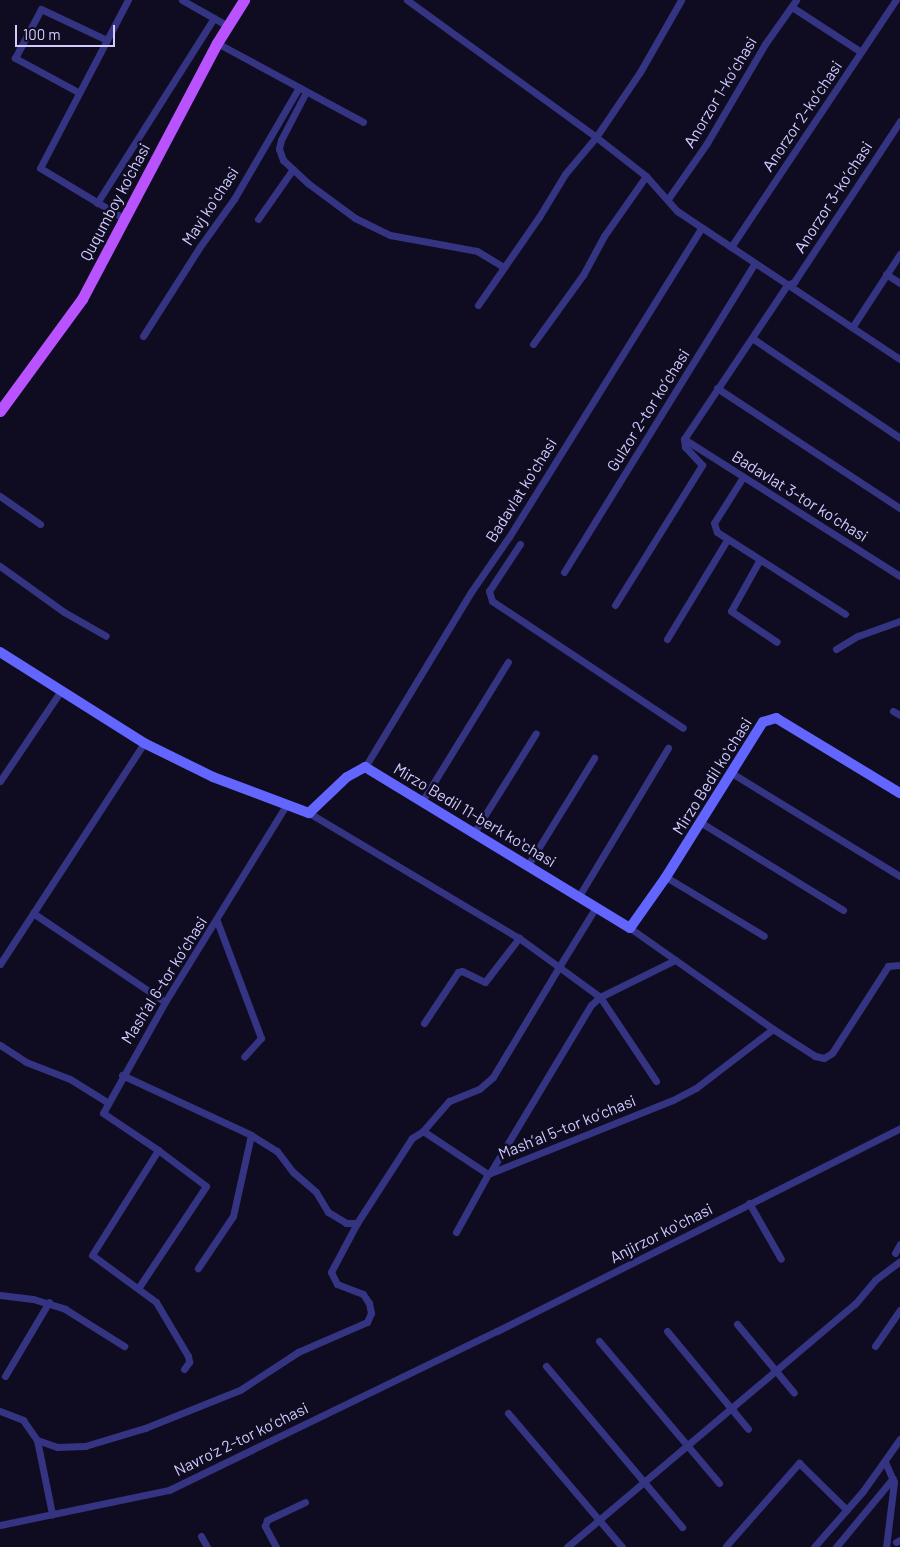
<!DOCTYPE html>
<html>
<head>
<meta charset="utf-8">
<style>
	body { margin:0 }
	#map { position:relative; width:900px; height:1547px; overflow:hidden; background:#0f0c21; font-family:Barlow,sans-serif }
	div>[style] { position:absolute }
	.street>* { height:7px; margin:-3.5px; padding:0 3.5px; transform-origin:3.5px; border-radius:3.5px; background:#343483 }
	.secondary>* { height:10px; margin:-5px; padding:0 5px; transform-origin:5px; border-radius:5px; background:#6365ff }
	.primary>* { height:11px; margin:-5.5px; padding:0 5.5px; transform-origin:5.5px; border-radius:5.5px; background:#b853ff }
	span { translate:-50% -50%; white-space:nowrap; text-align:center; line-height:1.15; -webkit-text-stroke:5px #0f0c21; paint-order:stroke }
	.street-label { font-size:16px; color:#d0ccff }
	.scale { position:absolute; left:15px; top:25px; width:100px; height:22px; box-sizing:border-box; border:2px solid #d0ccff; border-top:0; padding-left:6px; font-size:15px; line-height:18px; white-space:nowrap; color:#d0ccff; -webkit-text-stroke:4px #0f0c21; paint-order:stroke }
</style>
</head>
<body>
<div id="map">
	<div class="street">
		<div style="left:182px;top:0;width:53px;rotate:29.5deg"></div>
		<div style="left:407px;top:0;width:233px;rotate:35.9deg"></div>
		<div style="left:596px;top:137px;width:63px;rotate:38deg"></div>
		<div style="left:646px;top:176px;width:47px;rotate:48.5deg"></div>
		<div style="left:677px;top:211px;width:268px;rotate:33.6deg"></div>
		<div style="left:792px;top:7px;width:82px;rotate:33.1deg"></div>
		<div style="left:217px;top:43px;width:166px;rotate:28.4deg"></div>
		<div style="left:78px;top:92px;width:72px;rotate:-151.6deg"></div>
		<div style="left:15px;top:58px;width:55px;rotate:-62deg"></div>
		<div style="left:41px;top:9px;width:73px;rotate:25.2deg"></div>
		<div style="left:306px;top:92px;width:54px;rotate:117.5deg"></div>
		<div style="left:281px;top:140px;width:9px;rotate:103deg"></div>
		<div style="left:279px;top:149px;width:12px;rotate:70deg"></div>
		<div style="left:283px;top:160px;width:35px;rotate:43deg"></div>
		<div style="left:309px;top:184px;width:57px;rotate:36.5deg"></div>
		<div style="left:355px;top:218px;width:39px;rotate:26deg"></div>
		<div style="left:390px;top:235px;width:88px;rotate:10.4deg"></div>
		<div style="left:477px;top:251px;width:31px;rotate:31deg"></div>
		<div style="left:668px;top:199px;width:68px;rotate:-55.1deg"></div>
		<div style="left:707px;top:143px;width:115px;rotate:-59.6deg"></div>
		<div style="left:765px;top:44px;width:54px;rotate:-54.8deg"></div>
		<div style="left:97px;top:203px;width:219px;rotate:-57.7deg"></div>
		<div style="left:125px;top:219px;width:99px;rotate:-149deg"></div>
		<div style="left:40px;top:168px;width:190px;rotate:-62.4deg"></div>
		<div style="left:258px;top:219px;width:61px;rotate:-55deg"></div>
		<div style="left:731px;top:247px;width:297px;rotate:-56.3deg"></div>
		<div style="left:886px;top:274px;width:17px;rotate:33deg"></div>
		<div style="left:478px;top:305px;width:107px;rotate:-55.3deg"></div>
		<div style="left:539px;top:217px;width:50px;rotate:-58.8deg"></div>
		<div style="left:565px;top:174px;width:48px;rotate:-50deg"></div>
		<div style="left:596px;top:137px;width:78px;rotate:-55.9deg"></div>
		<div style="left:640px;top:72px;width:83px;rotate:-60.3deg"></div>
		<div style="left:853px;top:326px;width:86px;rotate:-56.9deg"></div>
		<div style="left:143px;top:336px;width:104px;rotate:-57.5deg"></div>
		<div style="left:199px;top:248px;width:60px;rotate:-54.5deg"></div>
		<div style="left:234px;top:199px;width:127px;rotate:-59.8deg"></div>
		<div style="left:752px;top:338px;width:179px;rotate:34deg"></div>
		<div style="left:533px;top:344px;width:85px;rotate:-54.1deg"></div>
		<div style="left:583px;top:275px;width:44px;rotate:-61.7deg"></div>
		<div style="left:604px;top:236px;width:73px;rotate:-55deg"></div>
		<div style="left:717px;top:388px;width:219px;rotate:33.3deg"></div>
		<div style="left:684px;top:439px;width:256px;rotate:32.4deg"></div>
		<div style="left:743px;top:477px;width:54px;rotate:122.2deg"></div>
		<div style="left:714px;top:523px;width:9px;rotate:72deg"></div>
		<div style="left:717px;top:532px;width:152px;rotate:32.6deg"></div>
		<div style="left:0;top:496px;width:49px;rotate:35deg"></div>
		<div style="left:520px;top:544px;width:56px;rotate:123.4deg"></div>
		<div style="left:489px;top:591px;width:10px;rotate:73deg"></div>
		<div style="left:492px;top:601px;width:229px;rotate:33.6deg"></div>
		<div style="left:759px;top:561px;width:57px;rotate:119.2deg"></div>
		<div style="left:731px;top:611px;width:55px;rotate:34deg"></div>
		<div style="left:0;top:566px;width:79px;rotate:35.7deg"></div>
		<div style="left:64px;top:612px;width:48px;rotate:29.7deg"></div>
		<div style="left:564px;top:572px;width:363px;rotate:-58.3deg"></div>
		<div style="left:615px;top:605px;width:165px;rotate:-58.1deg"></div>
		<div style="left:702px;top:465px;width:25px;rotate:-133deg"></div>
		<div style="left:685px;top:447px;width:8px;rotate:-97deg"></div>
		<div style="left:684px;top:439px;width:185px;rotate:-56.2deg"></div>
		<div style="left:787px;top:285px;width:8px;rotate:-23deg"></div>
		<div style="left:794px;top:282px;width:193px;rotate:-56.6deg"></div>
		<div style="left:667px;top:639px;width:116px;rotate:-58.8deg"></div>
		<div style="left:836px;top:649px;width:26px;rotate:-31deg"></div>
		<div style="left:858px;top:636px;width:45px;rotate:-19.7deg"></div>
		<div style="left:893px;top:711px;width:8px;rotate:30deg"></div>
		<div style="left:365px;top:767px;width:205px;rotate:-58.8deg"></div>
		<div style="left:471px;top:592px;width:67px;rotate:-55.4deg"></div>
		<div style="left:509px;top:537px;width:363px;rotate:-58.1deg"></div>
		<div style="left:730px;top:772px;width:199px;rotate:31.5deg"></div>
		<div style="left:0;top:781px;width:107px;rotate:-56deg"></div>
		<div style="left:423px;top:800px;width:162px;rotate:-58.4deg"></div>
		<div style="left:309px;top:813px;width:244px;rotate:30.8deg"></div>
		<div style="left:519px;top:938px;width:49px;rotate:35.9deg"></div>
		<div style="left:559px;top:967px;width:128px;rotate:121deg"></div>
		<div style="left:493px;top:1077px;width:18px;rotate:139deg"></div>
		<div style="left:479px;top:1089px;width:32px;rotate:158deg"></div>
		<div style="left:449px;top:1101px;width:40px;rotate:131deg"></div>
		<div style="left:423px;top:1131px;width:78px;rotate:33.5deg"></div>
		<div style="left:488px;top:1174px;width:199px;rotate:-21.8deg"></div>
		<div style="left:673px;top:1100px;width:26px;rotate:-28deg"></div>
		<div style="left:696px;top:1088px;width:97px;rotate:-37.5deg"></div>
		<div style="left:700px;top:822px;width:168px;rotate:31.6deg"></div>
		<div style="left:475px;top:831px;width:115px;rotate:-58.1deg"></div>
		<div style="left:528px;top:865px;width:126px;rotate:-58.3deg"></div>
		<div style="left:666px;top:877px;width:114px;rotate:31deg"></div>
		<div style="left:579px;top:896px;width:173px;rotate:-59deg"></div>
		<div style="left:596px;top:907px;width:70px;rotate:121.7deg"></div>
		<div style="left:559px;top:967px;width:51px;rotate:36.2deg"></div>
		<div style="left:600px;top:997px;width:101px;rotate:56.3deg"></div>
		<div style="left:33px;top:913px;width:159px;rotate:34deg"></div>
		<div style="left:217px;top:921px;width:125px;rotate:69.4deg"></div>
		<div style="left:261px;top:1038px;width:25px;rotate:132deg"></div>
		<div style="left:630px;top:928px;width:175px;rotate:35.2deg"></div>
		<div style="left:773px;top:1029px;width:50px;rotate:32.7deg"></div>
		<div style="left:815px;top:1056px;width:9px;rotate:13deg"></div>
		<div style="left:824px;top:1058px;width:9px;rotate:-32deg"></div>
		<div style="left:832px;top:1053px;width:103px;rotate:-57.2deg"></div>
		<div style="left:888px;top:966px;width:12px;rotate:-5deg"></div>
		<div style="left:0;top:964px;width:264px;rotate:-56.9deg"></div>
		<div style="left:424px;top:1023px;width:61px;rotate:-56.3deg"></div>
		<div style="left:458px;top:972px;width:4px;rotate:-14deg"></div>
		<div style="left:462px;top:971px;width:25px;rotate:26deg"></div>
		<div style="left:485px;top:982px;width:56px;rotate:-52.3deg"></div>
		<div style="left:0;top:1045px;width:31px;rotate:33deg"></div>
		<div style="left:26px;top:1062px;width:47px;rotate:21.1deg"></div>
		<div style="left:70px;top:1079px;width:44px;rotate:31.9deg"></div>
		<div style="left:122px;top:1075px;width:142px;rotate:24.9deg"></div>
		<div style="left:251px;top:1135px;width:83px;rotate:102.5deg"></div>
		<div style="left:233px;top:1216px;width:63px;rotate:123.9deg"></div>
		<div style="left:251px;top:1135px;width:31px;rotate:32deg"></div>
		<div style="left:277px;top:1151px;width:26px;rotate:53deg"></div>
		<div style="left:293px;top:1172px;width:30px;rotate:41deg"></div>
		<div style="left:316px;top:1192px;width:23px;rotate:59deg"></div>
		<div style="left:328px;top:1212px;width:21px;rotate:31deg"></div>
		<div style="left:346px;top:1223px;width:11px"></div>
		<div style="left:357px;top:1223px;width:101px;rotate:-57.1deg"></div>
		<div style="left:412px;top:1138px;width:13px;rotate:-32deg"></div>
		<div style="left:490px;top:1173px;width:196px;rotate:-59deg"></div>
		<div style="left:591px;top:1005px;width:12px;rotate:-42deg"></div>
		<div style="left:600px;top:997px;width:84px;rotate:-26.3deg"></div>
		<div style="left:749px;top:1203px;width:64px;rotate:60.3deg"></div>
		<div style="left:456px;top:1232px;width:66px;rotate:-61.1deg"></div>
		<div style="left:895px;top:1253px;width:10px;rotate:-61deg"></div>
		<div style="left:139px;top:1287px;width:121px;rotate:-56.4deg"></div>
		<div style="left:206px;top:1186px;width:60px;rotate:-143.1deg"></div>
		<div style="left:0;top:1295px;width:33px;rotate:7deg"></div>
		<div style="left:33px;top:1299px;width:34px;rotate:17deg"></div>
		<div style="left:65px;top:1309px;width:70px;rotate:32.1deg"></div>
		<div style="left:737px;top:1324px;width:89px;rotate:50.4deg"></div>
		<div style="left:667px;top:1331px;width:127px;rotate:50.4deg"></div>
		<div style="left:599px;top:1341px;width:186px;rotate:49.8deg"></div>
		<div style="left:875px;top:1346px;width:44px;rotate:-55.2deg"></div>
		<div style="left:546px;top:1366px;width:211px;rotate:49.8deg"></div>
		<div style="left:184px;top:1369px;width:9px;rotate:-54deg"></div>
		<div style="left:189px;top:1362px;width:6px;rotate:-99deg"></div>
		<div style="left:188px;top:1356px;width:63px;rotate:-120.7deg"></div>
		<div style="left:156px;top:1302px;width:79px;rotate:-143.7deg"></div>
		<div style="left:92px;top:1255px;width:124px;rotate:-57.8deg"></div>
		<div style="left:158px;top:1150px;width:66px;rotate:-146.1deg"></div>
		<div style="left:103px;top:1113px;width:127px;rotate:-60.8deg"></div>
		<div style="left:165px;top:1002px;width:231px;rotate:-58.4deg"></div>
		<div style="left:5px;top:1376px;width:86px;rotate:-59.3deg"></div>
		<div style="left:0;top:1411px;width:25px;rotate:21deg"></div>
		<div style="left:23px;top:1420px;width:24px;rotate:55deg"></div>
		<div style="left:37px;top:1440px;width:76px;rotate:78.5deg"></div>
		<div style="left:508px;top:1413px;width:176px;rotate:49.6deg"></div>
		<div style="left:37px;top:1440px;width:21px;rotate:19deg"></div>
		<div style="left:57px;top:1447px;width:28px;rotate:-2deg"></div>
		<div style="left:85px;top:1446px;width:63px;rotate:-16.7deg"></div>
		<div style="left:145px;top:1428px;width:102px;rotate:-21.8deg"></div>
		<div style="left:240px;top:1390px;width:69px;rotate:-33.2deg"></div>
		<div style="left:298px;top:1352px;width:75px;rotate:-23.5deg"></div>
		<div style="left:367px;top:1322px;width:10px;rotate:-66deg"></div>
		<div style="left:371px;top:1313px;width:10px;rotate:-101deg"></div>
		<div style="left:369px;top:1303px;width:11px;rotate:-124deg"></div>
		<div style="left:363px;top:1294px;width:28px;rotate:-159deg"></div>
		<div style="left:337px;top:1284px;width:13px;rotate:-117deg"></div>
		<div style="left:331px;top:1272px;width:55px;rotate:-62deg"></div>
		<div style="left:885px;top:1462px;width:22px;rotate:66deg"></div>
		<div style="left:894px;top:1482px;width:65px;rotate:97deg"></div>
		<div style="left:0;top:1525px;width:173px;rotate:-11.7deg"></div>
		<div style="left:169px;top:1490px;width:365px;rotate:-25.9deg"></div>
		<div style="left:497px;top:1331px;width:451px;rotate:-26.7deg"></div>
		<div style="left:201px;top:1536px;width:13px;rotate:61deg"></div>
		<div style="left:896px;top:1542px;width:4px;rotate:-27deg"></div>
		<div style="left:726px;top:1546px;width:111px;rotate:-48.7deg"></div>
		<div style="left:799px;top:1463px;width:67px;rotate:44.4deg"></div>
		<div style="left:276px;top:1547px;width:24px;rotate:-118deg"></div>
		<div style="left:265px;top:1526px;width:6px;rotate:-72deg"></div>
		<div style="left:267px;top:1520px;width:42px;rotate:-25.3deg"></div>
		<div style="left:567px;top:1547px;width:377px;rotate:-40.2deg"></div>
		<div style="left:855px;top:1304px;width:31px;rotate:-50deg"></div>
		<div style="left:875px;top:1280px;width:31px;rotate:-37deg"></div>
		<div style="left:814px;top:1547px;width:74px;rotate:-48.8deg"></div>
		<div style="left:863px;top:1491px;width:64px;rotate:-54.6deg"></div>
		<div style="left:836px;top:1547px;width:89px;rotate:-50.4deg"></div>
	</div>
	<div class="secondary">
		<div style="left:0;top:652px;width:170px;rotate:32.3deg"></div>
		<div style="left:144px;top:743px;width:77px;rotate:26.2deg"></div>
		<div style="left:213px;top:777px;width:103px;rotate:20.6deg"></div>
		<div style="left:309px;top:813px;width:52px;rotate:-43.5deg"></div>
		<div style="left:347px;top:777px;width:21px;rotate:-29deg"></div>
		<div style="left:365px;top:767px;width:310px;rotate:31.3deg"></div>
		<div style="left:630px;top:928px;width:62px;rotate:-54.8deg"></div>
		<div style="left:666px;top:877px;width:183px;rotate:-58deg"></div>
		<div style="left:763px;top:722px;width:14px;rotate:-17deg"></div>
		<div style="left:776px;top:718px;width:145px;rotate:31.2deg"></div>
	</div>
	<div class="primary">
		<div style="left:0;top:411px;width:139px;rotate:-53.8deg"></div>
		<div style="left:82px;top:299px;width:289px;rotate:-62.2deg"></div>
		<div style="left:217px;top:43px;width:51px;rotate:-57.9deg"></div>
	</div>
	<div class="street-label">
		<span style="left:720px;top:92px;rotate:-59deg">Аnorzor 1-koʼchasi</span>
		<span style="left:802px;top:116px;rotate:-56deg">Аnorzor 2-koʼchasi</span>
		<span style="left:833px;top:197px;rotate:-57deg">Аnorzor 3-koʼchasi</span>
		<span style="left:115px;top:202px;rotate:-62deg">Ququmboy ko'chasi</span>
		<span style="left:210px;top:206px;rotate:-57deg">Mavj koʻchasi</span>
		<span style="left:648px;top:410px;rotate:-58deg">Gulzor 2-tor koʼchasi</span>
		<span style="left:521px;top:490px;rotate:-58deg">Badavlat koʻchasi</span>
		<span style="left:800px;top:496px;rotate:32deg">Badavlat 3-tor koʼchasi</span>
		<span style="left:712px;top:776px;rotate:-58deg">Mirzo Bedil koʻchasi</span>
		<span style="left:475px;top:815px;rotate:31deg">Mirzo Bedil 11-berk koʻchasi</span>
		<span style="left:164px;top:980px;rotate:-58deg">Mashʼal 6-tor koʼchasi</span>
		<span style="left:567px;top:1127px;rotate:-22deg">Mashʼal 5-tor koʼchasi</span>
		<span style="left:661px;top:1233px;rotate:-27deg">Anjirzor koʻchasi</span>
		<span style="left:241px;top:1439px;rotate:-26deg">Navro'z 2-tor koʼchasi</span>
	</div>
	<div class="scale">100 m</div>
</div>
</body>
</html>
